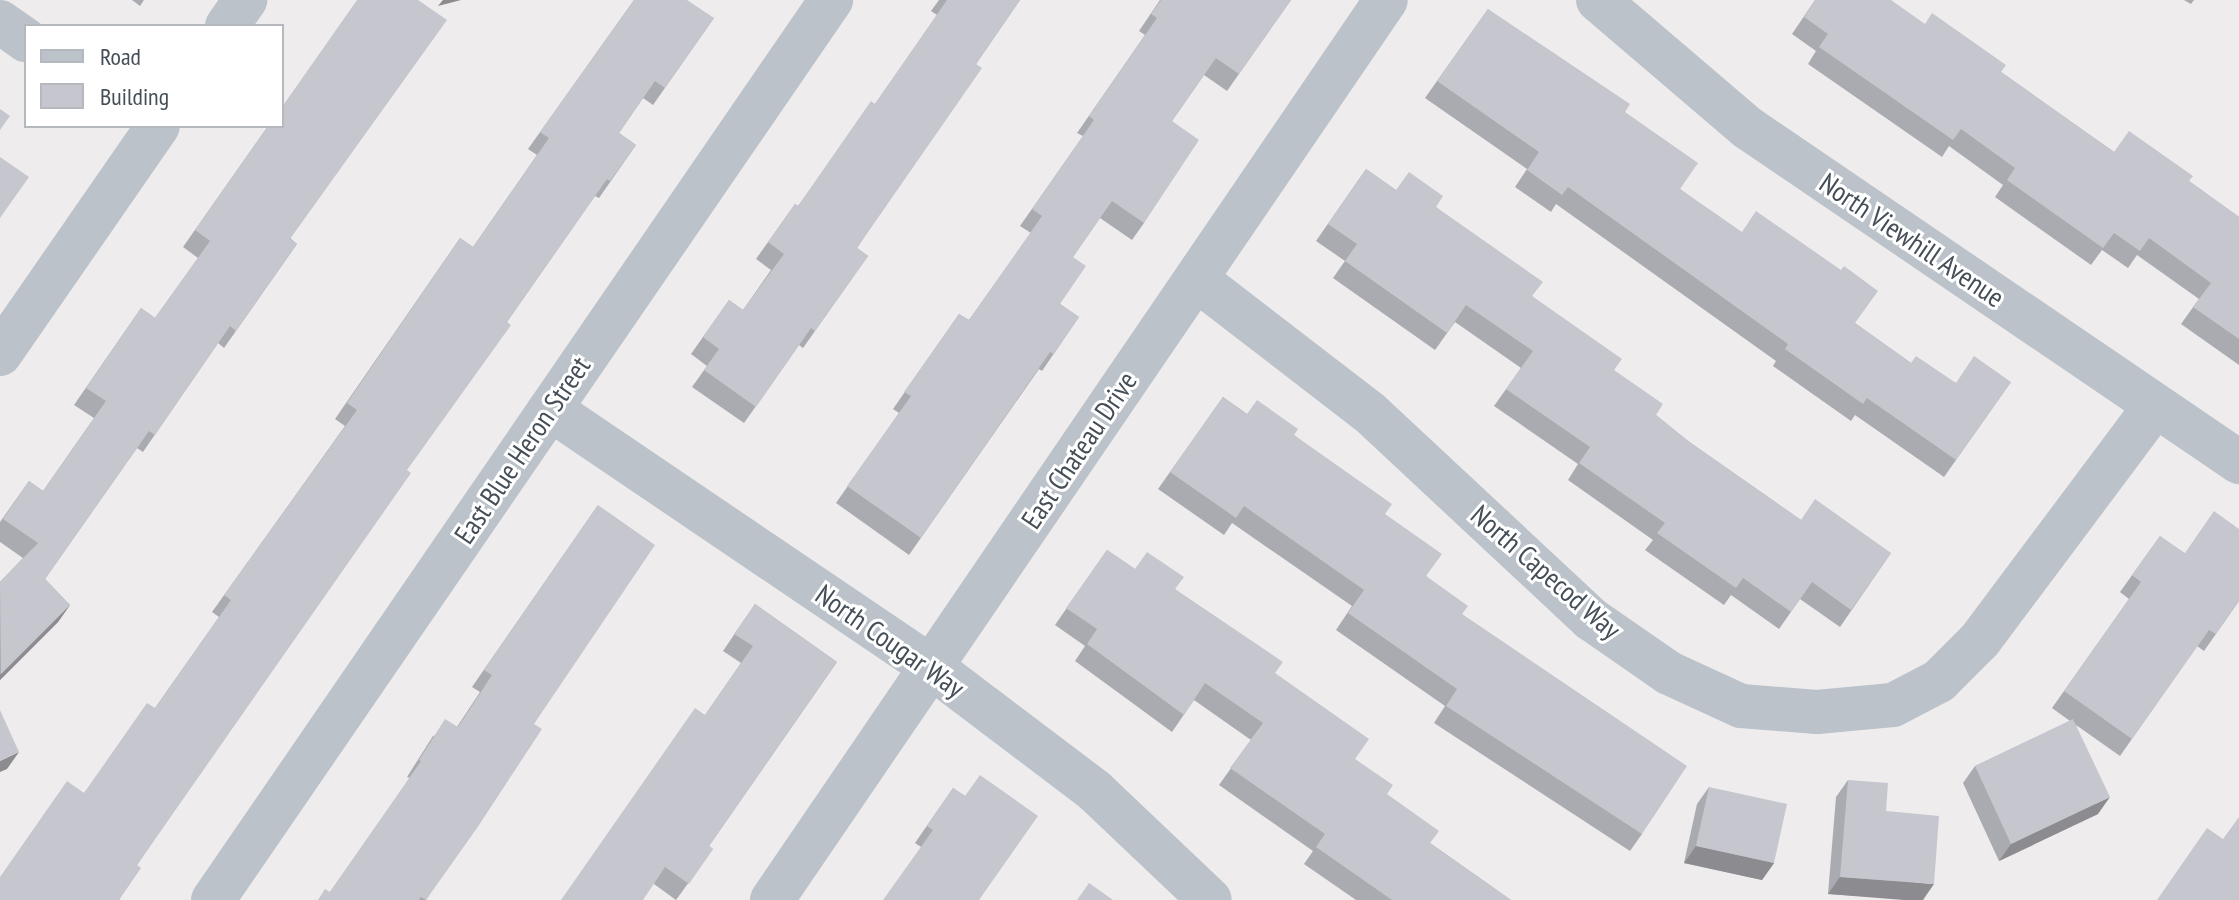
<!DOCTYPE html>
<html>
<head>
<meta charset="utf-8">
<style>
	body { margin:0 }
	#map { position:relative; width:2239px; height:900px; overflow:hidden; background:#eeecec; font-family:"PT Sans Narrow",sans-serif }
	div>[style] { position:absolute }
	.minor>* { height:44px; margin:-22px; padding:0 22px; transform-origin:22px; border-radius:22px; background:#bbc2ca }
	.wall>* { inset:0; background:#aaabb1 }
	.shaded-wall>* { inset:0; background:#8b8b90 }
	.building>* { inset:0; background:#c6c7ce }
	span { translate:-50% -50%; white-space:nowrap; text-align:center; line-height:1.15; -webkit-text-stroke:6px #fff; paint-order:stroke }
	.street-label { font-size:28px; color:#454e57 }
	.legend { position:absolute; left:24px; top:24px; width:260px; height:104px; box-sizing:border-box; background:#fff; border:2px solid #b5b8bc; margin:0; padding:10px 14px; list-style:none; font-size:24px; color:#454e57 }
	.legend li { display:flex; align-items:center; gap:16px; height:40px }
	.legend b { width:40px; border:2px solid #b5b8bc }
</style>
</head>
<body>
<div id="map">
	<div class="minor">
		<div style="left:1598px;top:0;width:197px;rotate:40.5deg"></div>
		<div style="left:1748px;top:128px;width:594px;rotate:34.23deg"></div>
		<div style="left:0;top:22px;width:32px;rotate:35deg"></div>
		<div style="left:227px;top:26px;width:32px;rotate:-55deg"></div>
		<div style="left:1196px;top:279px;width:218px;rotate:37.6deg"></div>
		<div style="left:1369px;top:412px;width:304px;rotate:43deg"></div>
		<div style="left:1591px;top:619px;width:95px;rotate:34.7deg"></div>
		<div style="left:1669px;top:673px;width:79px;rotate:24.6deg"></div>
		<div style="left:1741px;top:706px;width:76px;rotate:4.5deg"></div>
		<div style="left:1817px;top:712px;width:76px;rotate:-5.3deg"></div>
		<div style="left:1893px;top:705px;width:52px;rotate:-27.6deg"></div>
		<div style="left:1939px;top:681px;width:58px;rotate:-45deg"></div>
		<div style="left:1980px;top:640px;width:292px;rotate:-53.2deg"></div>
		<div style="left:0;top:354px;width:277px;rotate:-55.3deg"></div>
		<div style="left:550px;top:409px;width:459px;rotate:34.1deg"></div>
		<div style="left:930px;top:666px;width:207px;rotate:37.1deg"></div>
		<div style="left:1095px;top:791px;width:158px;rotate:43.5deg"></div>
		<div style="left:213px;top:900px;width:1092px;rotate:-55.52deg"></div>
		<div style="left:772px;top:900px;width:1089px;rotate:-55.7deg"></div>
	</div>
	<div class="wall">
		<div style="clip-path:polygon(132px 0,144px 0,140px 6px)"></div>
		<div style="clip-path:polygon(634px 0,714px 18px,653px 105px,643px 98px,619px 133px,636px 145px,599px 198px,595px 196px,507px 322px,137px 865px,119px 900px,84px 793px,155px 708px,219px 617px,212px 612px,345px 426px,335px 419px,460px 238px,473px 247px,537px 155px,528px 149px)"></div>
		<div style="clip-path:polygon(939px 0,1020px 0,976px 64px,857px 248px,868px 256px,803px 348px,799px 345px,744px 423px,692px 387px,707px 366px,691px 354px,729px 300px,743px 310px,771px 270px,756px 259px,795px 204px,798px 206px,875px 104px,937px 15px,931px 11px)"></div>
		<div style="clip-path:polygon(1160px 0,1291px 0,1227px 91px,1204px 75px,1172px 121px,1144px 223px,1132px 240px,1100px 218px,1073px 257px,1060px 304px,1079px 317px,1042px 371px,1039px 369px,909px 555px,836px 503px,899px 413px,893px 409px,959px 314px,969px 320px,1031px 233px,1020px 226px,1083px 136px,1077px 133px,1145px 35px,1139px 31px)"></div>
		<div style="clip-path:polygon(1815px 0,1925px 24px,2001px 72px,2114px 152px,2189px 181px,2239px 217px,2239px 365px,2181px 324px,2199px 299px,2137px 255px,2128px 268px,2102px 250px,2091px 265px,1995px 197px,2003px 185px,1949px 146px,1942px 157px,1808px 64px,1816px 51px,1792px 34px)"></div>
		<div style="clip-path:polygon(2184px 0,2194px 0,2191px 4px)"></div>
		<div style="clip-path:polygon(1488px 9px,1625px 112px,1680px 189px,1855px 323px,1911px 363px,1956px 383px,2011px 382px,1944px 477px,1855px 415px,1851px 421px,1773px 366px,1776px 361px,1556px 204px,1551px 212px,1515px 187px,1527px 169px,1425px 98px)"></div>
		<div style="clip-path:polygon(268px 126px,291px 239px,297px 244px,224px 348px,218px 343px,143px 452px,137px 448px,45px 579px,70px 605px,58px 622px,0 680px,0 582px,23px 558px,0 542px,0 522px,29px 481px,43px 491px,94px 418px,74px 405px,141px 308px,155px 318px,198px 258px,183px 247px)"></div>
		<div style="clip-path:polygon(1366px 169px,1396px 190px,1436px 207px,1532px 296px,1614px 370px,1656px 415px,1688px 441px,1801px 520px,1891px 553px,1840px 627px,1800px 599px,1779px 629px,1731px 595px,1724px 605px,1645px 550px,1653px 540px,1568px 480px,1578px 464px,1494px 406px,1521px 368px,1455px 322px,1435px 350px,1333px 278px,1345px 261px,1316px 241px)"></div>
		<div style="clip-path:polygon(1223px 397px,1247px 414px,1294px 435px,1385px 514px,1426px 576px,1462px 614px,1642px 834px,1630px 851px,1434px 723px,1445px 706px,1336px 630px,1352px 606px,1232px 523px,1224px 535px,1158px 489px)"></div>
		<div style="clip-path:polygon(598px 505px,534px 724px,426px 900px,318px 900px,330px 892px,410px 778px,407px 777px,433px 736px,457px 727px,480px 692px,472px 687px)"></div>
		<div style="clip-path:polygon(2160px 536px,2239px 601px,2204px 651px,2197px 646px,2120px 756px,2076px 725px,2098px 814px,1999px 861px,1963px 783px,1975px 766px,2070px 721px,2052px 708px,2129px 599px,2120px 592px)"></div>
		<div style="clip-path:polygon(1107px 550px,1135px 569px,1175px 589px,1275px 673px,1355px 759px,1430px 843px,1511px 900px,1356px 900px,1304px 864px,1313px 851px,1219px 785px,1251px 740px,1194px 700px,1172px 732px,1075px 661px,1085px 646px,1055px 625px)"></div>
		<div style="clip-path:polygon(755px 604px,837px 662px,709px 846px,713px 849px,676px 900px,654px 884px,705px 715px,741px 663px,723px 651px)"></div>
		<div style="clip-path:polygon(1848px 780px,1886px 811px,1923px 900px,1828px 894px,1836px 797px)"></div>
		<div style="clip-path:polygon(1709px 787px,1774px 863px,1762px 880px,1684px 863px,1697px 804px)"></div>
		<div style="clip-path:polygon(953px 788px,965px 796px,1038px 816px,921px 847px,915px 843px)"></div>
	</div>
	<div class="shaded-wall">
		<div style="clip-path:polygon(443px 0,461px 0,438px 6px)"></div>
		<div style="clip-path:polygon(70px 605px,58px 622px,0 680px,0 675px)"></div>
		<div style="clip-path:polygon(19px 752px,7px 769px,0 772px,0 761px)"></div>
		<div style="clip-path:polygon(2110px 797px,2098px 814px,1999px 861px,2011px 844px)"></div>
		<div style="clip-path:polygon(1696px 846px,1774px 863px,1762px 880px,1684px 863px)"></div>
		<div style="clip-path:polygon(1840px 877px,1934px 884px,1923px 900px,1904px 900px,1828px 894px)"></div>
	</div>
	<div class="building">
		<div style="clip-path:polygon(357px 0,418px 0,447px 20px,290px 239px,297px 244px,236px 331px,230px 326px,155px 435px,149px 431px,45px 579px,70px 605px,1px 674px,0 582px,38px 543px,3px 519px,29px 481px,43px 491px,106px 401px,86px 388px,141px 308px,155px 318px,210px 241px,195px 230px,268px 126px,282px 126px,282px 107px)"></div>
		<div style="clip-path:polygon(634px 0,687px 0,714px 18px,665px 88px,655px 81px,619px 133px,636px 145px,610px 181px,607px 179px,507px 322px,511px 325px,407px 470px,411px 473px,137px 865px,141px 868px,119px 900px,0 900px,0 877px,67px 781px,84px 793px,147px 703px,155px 708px,231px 600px,224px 595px,357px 410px,347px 403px,460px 238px,473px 247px,549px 138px,540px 132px)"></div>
		<div style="clip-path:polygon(947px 0,1020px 0,976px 64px,982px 68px,857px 248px,868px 256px,815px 331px,811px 328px,756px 407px,704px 370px,719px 349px,703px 337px,729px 300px,743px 310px,784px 254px,768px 242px,795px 204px,798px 206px,871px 101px,875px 104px)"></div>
		<div style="clip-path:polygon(1161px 0,1291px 0,1239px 74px,1216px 58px,1172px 121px,1199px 140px,1144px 223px,1112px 201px,1073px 257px,1086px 266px,1060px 304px,1079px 317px,1054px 354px,1050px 352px,921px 538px,847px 486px,911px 396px,904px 392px,959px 314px,969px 320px,1042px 216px,1032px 209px,1094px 120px,1089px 116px,1157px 18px,1151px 14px)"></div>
		<div style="clip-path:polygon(1815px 0,1891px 0,1925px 24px,1932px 13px,2006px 65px,2001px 72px,2114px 152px,2129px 131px,2193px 176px,2189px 181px,2239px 217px,2239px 339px,2193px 307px,2211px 283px,2149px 238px,2140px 251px,2114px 233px,2103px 248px,2007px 180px,2015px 168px,1961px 129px,1953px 140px,1819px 47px,1828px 34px,1804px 17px)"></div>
		<div style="clip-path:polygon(1488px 9px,1630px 104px,1625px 112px,1698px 163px,1680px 189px,1742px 232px,1756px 211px,1841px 270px,1844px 266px,1878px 291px,1855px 323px,1911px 363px,1916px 356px,1956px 383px,1974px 356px,2011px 382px,1956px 460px,1867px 398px,1863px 404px,1785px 349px,1788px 344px,1568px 187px,1562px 195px,1527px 170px,1539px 152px,1437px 81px)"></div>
		<div style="clip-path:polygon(0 109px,10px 116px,0 130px)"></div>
		<div style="clip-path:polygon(0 157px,29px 177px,0 218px)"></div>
		<div style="clip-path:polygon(1366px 169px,1396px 190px,1409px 172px,1443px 196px,1436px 207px,1543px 282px,1532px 296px,1622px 359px,1614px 370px,1663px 404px,1656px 415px,1688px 441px,1801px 520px,1815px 499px,1891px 553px,1851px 610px,1812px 582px,1791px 612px,1743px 578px,1736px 588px,1657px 533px,1665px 523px,1579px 463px,1590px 447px,1506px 389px,1533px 351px,1466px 305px,1447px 333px,1345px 261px,1357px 244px,1328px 224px)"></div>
		<div style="clip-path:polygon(1223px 397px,1247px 414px,1257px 400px,1298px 429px,1294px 435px,1392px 504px,1385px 514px,1442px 554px,1426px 576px,1468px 606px,1462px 614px,1687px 766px,1642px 834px,1446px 706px,1457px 689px,1348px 613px,1364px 590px,1244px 506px,1236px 518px,1170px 472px)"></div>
		<div style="clip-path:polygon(598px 505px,655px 545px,534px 724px,542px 729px,477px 828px,426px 900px,421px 897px,419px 900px,318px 900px,325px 889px,330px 892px,421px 761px,419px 760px,445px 719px,458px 727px,492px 675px,484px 670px)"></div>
		<div style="clip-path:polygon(2214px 511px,2239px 529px,2239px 601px,2216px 634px,2209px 630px,2132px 739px,2064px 691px,2141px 582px,2132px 575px,2160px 536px,2185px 553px)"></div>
		<div style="clip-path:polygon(1107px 550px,1135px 569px,1147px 552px,1184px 577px,1175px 589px,1283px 662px,1275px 673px,1369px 739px,1355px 759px,1393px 785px,1387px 794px,1439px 831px,1430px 843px,1511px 900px,1392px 900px,1316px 847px,1325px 834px,1230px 768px,1263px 723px,1205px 683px,1184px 715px,1087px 644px,1097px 629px,1066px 608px)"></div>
		<div style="clip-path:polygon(755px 604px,837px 662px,709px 846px,713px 849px,689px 884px,665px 867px,643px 900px,561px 900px,695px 708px,705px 715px,753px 646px,734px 634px)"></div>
		<div style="clip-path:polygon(0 710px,19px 752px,0 761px)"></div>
		<div style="clip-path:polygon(2073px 719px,2110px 797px,2011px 844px,1975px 766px)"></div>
		<div style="clip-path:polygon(980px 775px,1038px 816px,979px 900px,883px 900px,933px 830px,927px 826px,953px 788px,965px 796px)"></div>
		<div style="clip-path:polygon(1848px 780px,1888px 783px,1886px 811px,1939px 816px,1934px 884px,1840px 877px)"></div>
		<div style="clip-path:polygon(1709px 787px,1787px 804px,1774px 863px,1696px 846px)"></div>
		<div style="clip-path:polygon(2239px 817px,2239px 900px,2157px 900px,2207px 828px,2223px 839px)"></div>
		<div style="clip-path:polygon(1089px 883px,1113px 900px,1077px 900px)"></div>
	</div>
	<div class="street-label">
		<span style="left:1912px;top:240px;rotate:34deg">North Viewhill Avenue</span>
		<span style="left:522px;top:450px;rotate:-56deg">East Blue Heron Street</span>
		<span style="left:1079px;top:450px;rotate:-56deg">East Chateau Drive</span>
		<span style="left:1546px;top:572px;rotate:41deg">North Capecod Way</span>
		<span style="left:890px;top:641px;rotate:35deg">North Cougar Way</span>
	</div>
	<ul class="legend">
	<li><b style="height:10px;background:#bbc2ca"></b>Road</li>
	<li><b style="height:22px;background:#c6c7ce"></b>Building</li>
	</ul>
</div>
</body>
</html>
